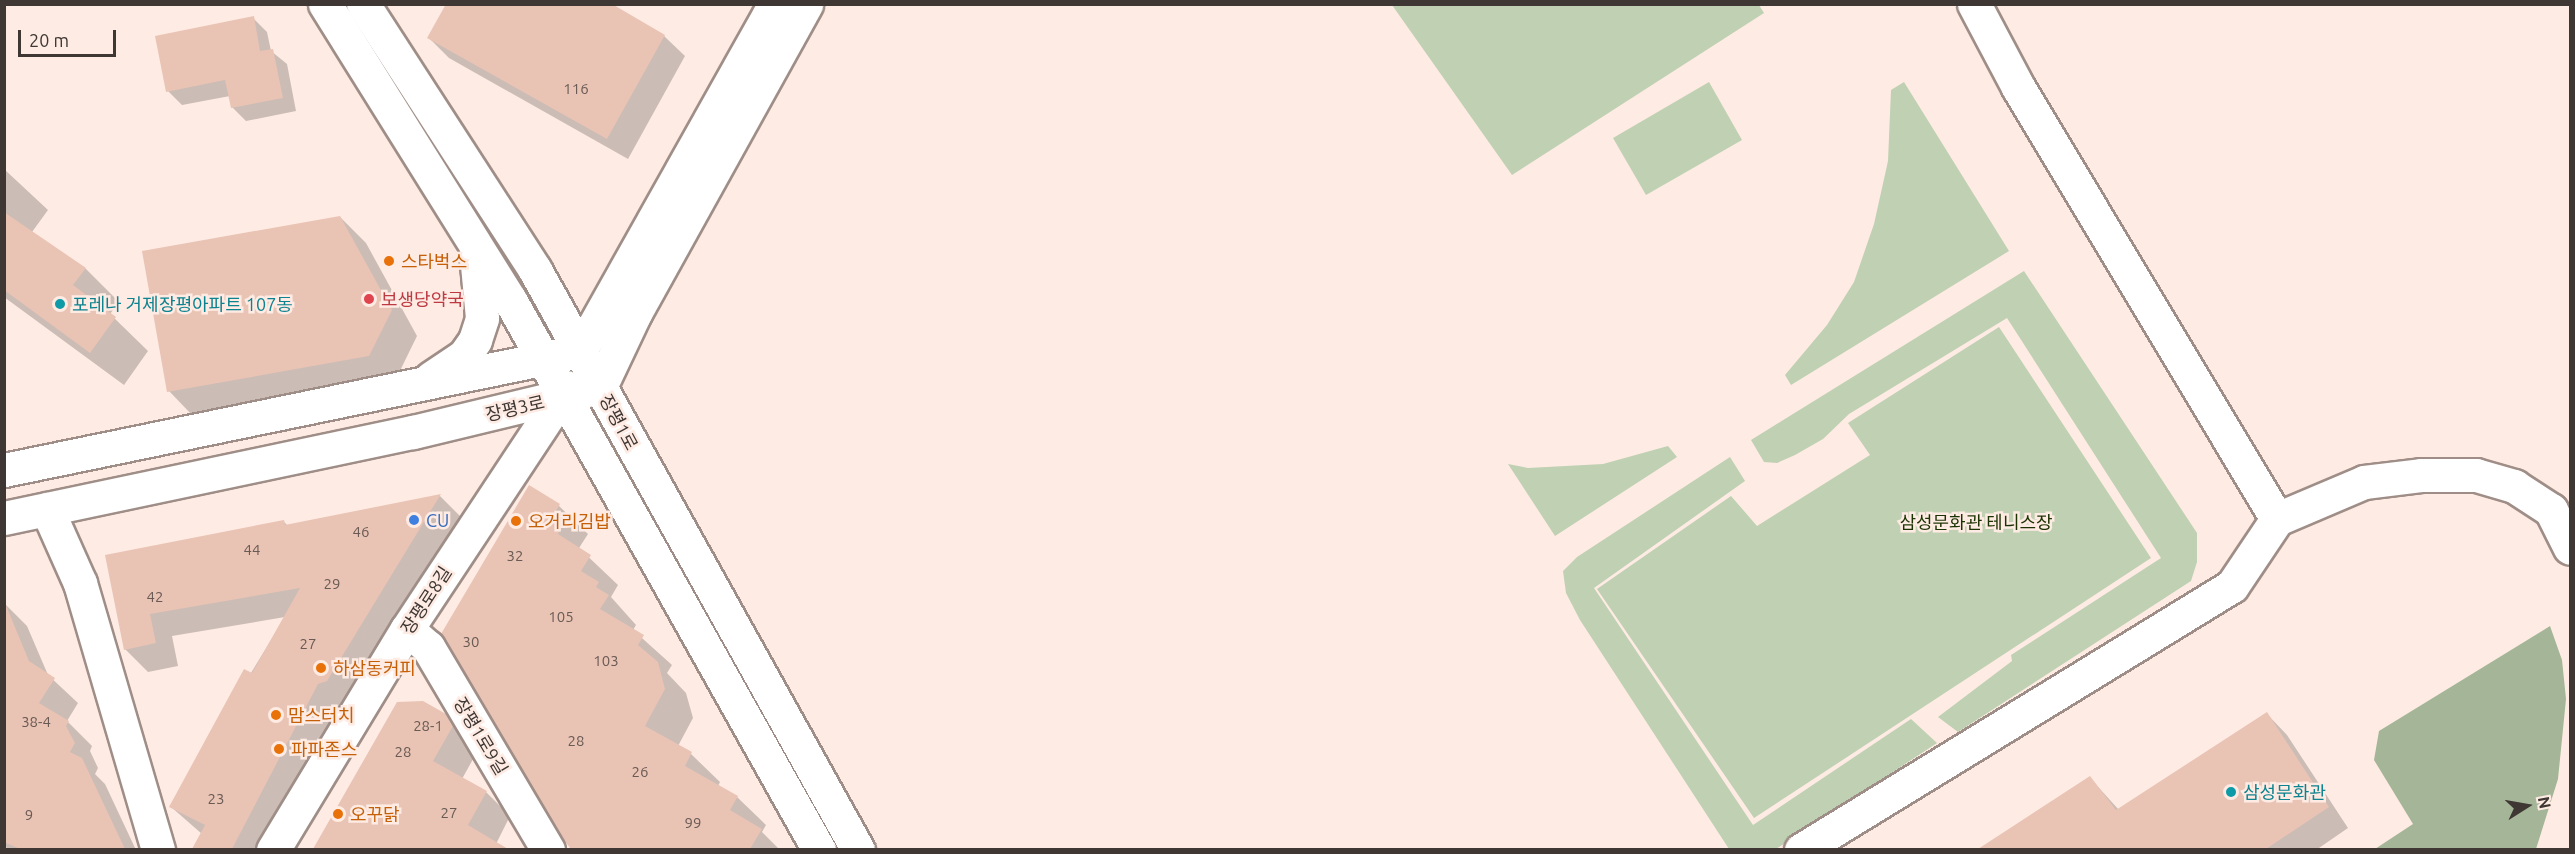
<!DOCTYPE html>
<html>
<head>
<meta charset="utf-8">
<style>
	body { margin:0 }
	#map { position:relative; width:2575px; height:854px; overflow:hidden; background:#feebe3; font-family:Ubuntu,"Noto Sans KR",sans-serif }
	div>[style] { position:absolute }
	.green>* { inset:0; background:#bfd1b2 }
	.forest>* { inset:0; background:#a4b697 }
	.shadow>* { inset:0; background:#0003 }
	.building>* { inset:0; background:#e9c3b4 }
	.roads { filter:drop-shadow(2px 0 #9f8e87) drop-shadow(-2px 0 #9f8e87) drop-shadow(0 2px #9f8e87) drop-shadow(0 -2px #9f8e87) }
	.minor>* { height:33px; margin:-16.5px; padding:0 16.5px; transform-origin:16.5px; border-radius:16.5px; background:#fff }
	.dots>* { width:16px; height:16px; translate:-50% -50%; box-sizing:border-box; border:3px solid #feebe3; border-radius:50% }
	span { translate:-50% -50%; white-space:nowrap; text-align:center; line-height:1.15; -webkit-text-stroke:5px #feebe3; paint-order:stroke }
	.number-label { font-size:15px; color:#695a54 }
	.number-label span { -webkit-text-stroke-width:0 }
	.food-label { font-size:18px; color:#c56008 }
	.left { translate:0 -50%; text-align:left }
	.health-label { font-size:18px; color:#be3a42 }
	.culture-label { font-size:18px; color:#0d838f }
	.street-label { font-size:18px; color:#3e3734 }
	.shop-label { font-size:18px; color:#366cbe }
	.park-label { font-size:18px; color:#1b3302 }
	.frame { position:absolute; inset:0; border:6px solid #3e3734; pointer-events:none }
	.north { position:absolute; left:2497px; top:776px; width:60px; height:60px; -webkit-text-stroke:4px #feebe3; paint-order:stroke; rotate:79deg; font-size:16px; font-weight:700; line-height:24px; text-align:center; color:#3e3734 }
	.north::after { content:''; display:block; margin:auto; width:21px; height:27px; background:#3e3734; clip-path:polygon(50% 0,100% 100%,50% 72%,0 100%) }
	.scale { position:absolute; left:18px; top:30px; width:98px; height:27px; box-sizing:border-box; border:3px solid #3e3734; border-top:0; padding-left:8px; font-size:18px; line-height:21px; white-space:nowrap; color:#3e3734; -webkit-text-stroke:4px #feebe3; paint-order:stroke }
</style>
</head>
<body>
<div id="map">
	<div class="green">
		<div style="clip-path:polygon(1759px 5px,1764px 13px,1512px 175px,1392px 5px)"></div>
		<div style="clip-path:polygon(1709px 82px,1742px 140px,1646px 195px,1613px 138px)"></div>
		<div style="clip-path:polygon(1904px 82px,2009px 251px,1791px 385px,1785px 375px,1827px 325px,1854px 282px,1874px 224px,1888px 161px,1891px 90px)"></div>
		<div style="clip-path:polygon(2024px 271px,2197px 533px,2197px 562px,2191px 581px,1958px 732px,1938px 717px,2012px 661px,2011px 655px,2161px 558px,2007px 318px,1849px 414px,1823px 439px,1795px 455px,1777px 463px,1764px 462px,1751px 440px)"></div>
		<div style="clip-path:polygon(1999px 327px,2151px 558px,1754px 818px,1597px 589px,1731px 496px,1757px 526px,1870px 455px,1848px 423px)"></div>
		<div style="clip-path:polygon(1668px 446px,1677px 457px,1555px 536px,1508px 464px,1528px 468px,1603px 464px)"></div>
		<div style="clip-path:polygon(1730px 457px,1745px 481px,1594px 588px,1753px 825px,1911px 719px,1937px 743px,1776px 849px,1729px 849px,1580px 620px,1566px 593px,1563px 571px,1577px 557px)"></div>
	</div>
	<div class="forest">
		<div style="clip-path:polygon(2550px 626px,2562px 660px,2566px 699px,2558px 779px,2536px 849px,2375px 849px,2413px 824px,2374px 760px,2379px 731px)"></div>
	</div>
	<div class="shadow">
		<div style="clip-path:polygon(253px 18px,267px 32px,271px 51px,287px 64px,296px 111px,246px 121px,232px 107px,230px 96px,182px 105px,168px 91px)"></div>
		<div style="clip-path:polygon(664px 36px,685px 56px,628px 159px,449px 58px,429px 38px)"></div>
		<div style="clip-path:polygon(4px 169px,48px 210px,32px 232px,86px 269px,119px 302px,110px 314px,148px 351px,124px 385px,4px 297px)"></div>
		<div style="clip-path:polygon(340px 217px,366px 243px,417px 336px,395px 381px,194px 417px,169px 391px)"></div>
		<div style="clip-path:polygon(529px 487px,559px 506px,588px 534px,579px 548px,618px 585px,611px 597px,636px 625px,633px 630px,672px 665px,667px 673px,686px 693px,693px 718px,678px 746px,691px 754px,720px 782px,718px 786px,737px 797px,766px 825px,762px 832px,780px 850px,575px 850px,567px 841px)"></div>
		<div style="clip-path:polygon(440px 496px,462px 518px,349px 704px,341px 707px,266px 850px,193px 850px,202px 834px,170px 806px,285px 617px,172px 636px,178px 666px,148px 672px,125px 649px,107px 556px,284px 522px,288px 526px)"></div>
		<div style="clip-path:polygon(4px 603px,27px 626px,48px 675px,78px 703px,67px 721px,92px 746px,90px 751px,98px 768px,95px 774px,105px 784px,136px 850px,10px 850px,4px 846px)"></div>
		<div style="clip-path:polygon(398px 703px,445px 715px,470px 740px,477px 752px,462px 779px,486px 792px,510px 816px,496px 844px,506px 850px,316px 850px)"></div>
		<div style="clip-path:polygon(2267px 714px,2287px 735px,2348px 828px,2316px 850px,1981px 850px,2090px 778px,2119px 810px)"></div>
	</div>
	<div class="building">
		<div style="clip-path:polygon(446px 4px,612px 4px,665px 35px,607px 139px,427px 38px)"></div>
		<div style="clip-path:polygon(254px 16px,260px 51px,273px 49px,283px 98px,231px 108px,225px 80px,166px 92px,155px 36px)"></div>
		<div style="clip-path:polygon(4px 212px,86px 268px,73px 285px,116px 317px,90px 353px,4px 290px)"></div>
		<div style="clip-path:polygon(340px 216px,392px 310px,369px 356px,167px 392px,142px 251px)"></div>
		<div style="clip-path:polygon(529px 485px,560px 504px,550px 521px,561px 528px,558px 534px,591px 555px,581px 571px,599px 582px,596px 587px,609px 595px,600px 609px,644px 635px,638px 645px,658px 662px,665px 689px,645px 726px,692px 752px,685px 766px,738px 796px,730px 810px,762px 829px,750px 849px,571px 849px,562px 838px,441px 634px)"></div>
		<div style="clip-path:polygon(441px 494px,327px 681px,318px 684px,232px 849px,192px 849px,205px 825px,169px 807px,244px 669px,252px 673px,300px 588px,150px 614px,156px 643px,124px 650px,105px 555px,284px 520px,285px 525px)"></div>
		<div style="clip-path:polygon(5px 603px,29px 661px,55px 678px,39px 703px,69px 721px,66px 726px,75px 743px,70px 752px,82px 758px,125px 849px,20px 849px,4px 842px)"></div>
		<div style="clip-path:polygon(423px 701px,446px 714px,453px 726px,433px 761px,487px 791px,468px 825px,508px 849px,313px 849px,397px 702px)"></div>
		<div style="clip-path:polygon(2267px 712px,2329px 807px,2266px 849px,1978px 849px,2090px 776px,2116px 810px)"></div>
	</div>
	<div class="roads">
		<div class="minor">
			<div style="left:325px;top:4px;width:349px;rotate:58deg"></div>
			<div style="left:510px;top:300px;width:631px;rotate:60.67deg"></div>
			<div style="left:363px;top:4px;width:317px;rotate:57.1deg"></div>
			<div style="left:535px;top:270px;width:664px;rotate:60.89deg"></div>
			<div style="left:431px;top:378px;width:40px;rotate:-34deg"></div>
			<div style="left:464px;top:356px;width:19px;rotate:-55deg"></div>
			<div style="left:475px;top:340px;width:23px;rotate:-72deg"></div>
			<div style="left:482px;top:318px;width:64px;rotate:-95.4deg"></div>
			<div style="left:4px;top:470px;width:588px;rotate:-11.67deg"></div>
			<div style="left:580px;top:351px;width:398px;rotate:-60.7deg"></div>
			<div style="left:47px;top:509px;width:81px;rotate:66deg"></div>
			<div style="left:80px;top:583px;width:278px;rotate:73.7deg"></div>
			<div style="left:4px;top:518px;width:418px;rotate:-11.9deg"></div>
			<div style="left:413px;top:432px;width:192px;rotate:-13.5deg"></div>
			<div style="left:600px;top:387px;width:82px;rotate:-64.7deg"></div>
			<div style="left:635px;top:313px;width:353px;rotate:-61deg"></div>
			<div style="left:2277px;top:519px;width:95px;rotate:-23deg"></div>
			<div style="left:2364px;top:482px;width:57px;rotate:-7deg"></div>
			<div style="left:2421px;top:475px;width:55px"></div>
			<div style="left:2476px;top:475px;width:40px;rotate:16deg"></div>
			<div style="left:2514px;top:486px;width:44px;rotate:33deg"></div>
			<div style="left:2551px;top:510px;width:42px;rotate:63.4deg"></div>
			<div style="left:407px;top:629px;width:28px;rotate:41deg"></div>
			<div style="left:428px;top:647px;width:236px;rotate:59.4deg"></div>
			<div style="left:273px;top:850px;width:258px;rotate:-58.8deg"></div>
			<div style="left:407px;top:629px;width:290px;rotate:-56.5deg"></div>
			<div style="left:1801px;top:850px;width:505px;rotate:-31.49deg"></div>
			<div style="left:2232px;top:586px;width:81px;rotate:-56.1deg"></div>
			<div style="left:2277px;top:519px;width:504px;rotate:-120.94deg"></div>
			<div style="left:2018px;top:87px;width:94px;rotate:-117.9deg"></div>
		</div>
	</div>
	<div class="dots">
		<div style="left:389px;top:261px;background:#e8710a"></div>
		<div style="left:369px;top:299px;background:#e0444e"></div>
		<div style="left:60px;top:304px;background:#0f9aa8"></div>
		<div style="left:414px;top:520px;background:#3f7fe0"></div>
		<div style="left:516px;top:521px;background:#e8710a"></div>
		<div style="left:321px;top:668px;background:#e8710a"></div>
		<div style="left:276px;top:715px;background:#e8710a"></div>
		<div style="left:279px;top:749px;background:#e8710a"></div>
		<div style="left:2231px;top:792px;background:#0f9aa8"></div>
		<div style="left:338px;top:814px;background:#e8710a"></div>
	</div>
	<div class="number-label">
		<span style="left:576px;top:89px">116</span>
		<span style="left:361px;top:532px">46</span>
		<span style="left:252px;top:550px">44</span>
		<span style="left:515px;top:556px">32</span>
		<span style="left:332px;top:584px">29</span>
		<span style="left:155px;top:597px">42</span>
		<span style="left:561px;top:617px">105</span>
		<span style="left:471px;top:642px">30</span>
		<span style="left:308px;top:644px">27</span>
		<span style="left:606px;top:661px">103</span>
		<span style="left:36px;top:722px">38-4</span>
		<span style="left:428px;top:726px">28-1</span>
		<span style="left:576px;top:741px">28</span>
		<span style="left:403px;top:752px">28</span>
		<span style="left:640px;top:772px">26</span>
		<span style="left:216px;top:799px">23</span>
		<span style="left:449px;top:813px">27</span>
		<span style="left:29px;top:815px">9</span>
		<span style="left:693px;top:823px">99</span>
	</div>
	<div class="food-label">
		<span class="left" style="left:401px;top:261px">스타벅스</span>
		<span class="left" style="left:528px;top:521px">오거리김밥</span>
		<span class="left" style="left:333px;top:668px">하삼동커피</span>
		<span class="left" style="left:288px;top:715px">맘스터치</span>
		<span class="left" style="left:291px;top:749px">파파존스</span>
		<span class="left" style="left:350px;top:814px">오꾸닭</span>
	</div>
	<div class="health-label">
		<span class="left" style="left:381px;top:299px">보생당약국</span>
	</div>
	<div class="culture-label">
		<span class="left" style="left:72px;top:304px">포레나 거제장평아파트 107동</span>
		<span class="left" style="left:2243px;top:792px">삼성문화관</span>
	</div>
	<div class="street-label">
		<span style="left:515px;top:408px;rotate:-13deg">장평3로</span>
		<span style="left:619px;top:422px;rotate:62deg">장평1로</span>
		<span style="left:426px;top:600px;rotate:-57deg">장평로8길</span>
		<span style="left:481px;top:736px;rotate:59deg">장평1로9길</span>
	</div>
	<div class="shop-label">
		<span class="left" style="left:426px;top:520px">CU</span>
	</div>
	<div class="park-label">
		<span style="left:1976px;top:522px">삼성문화관 테니스장</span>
	</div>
	<div class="frame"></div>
	<div class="north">N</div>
	<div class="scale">20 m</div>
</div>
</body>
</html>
